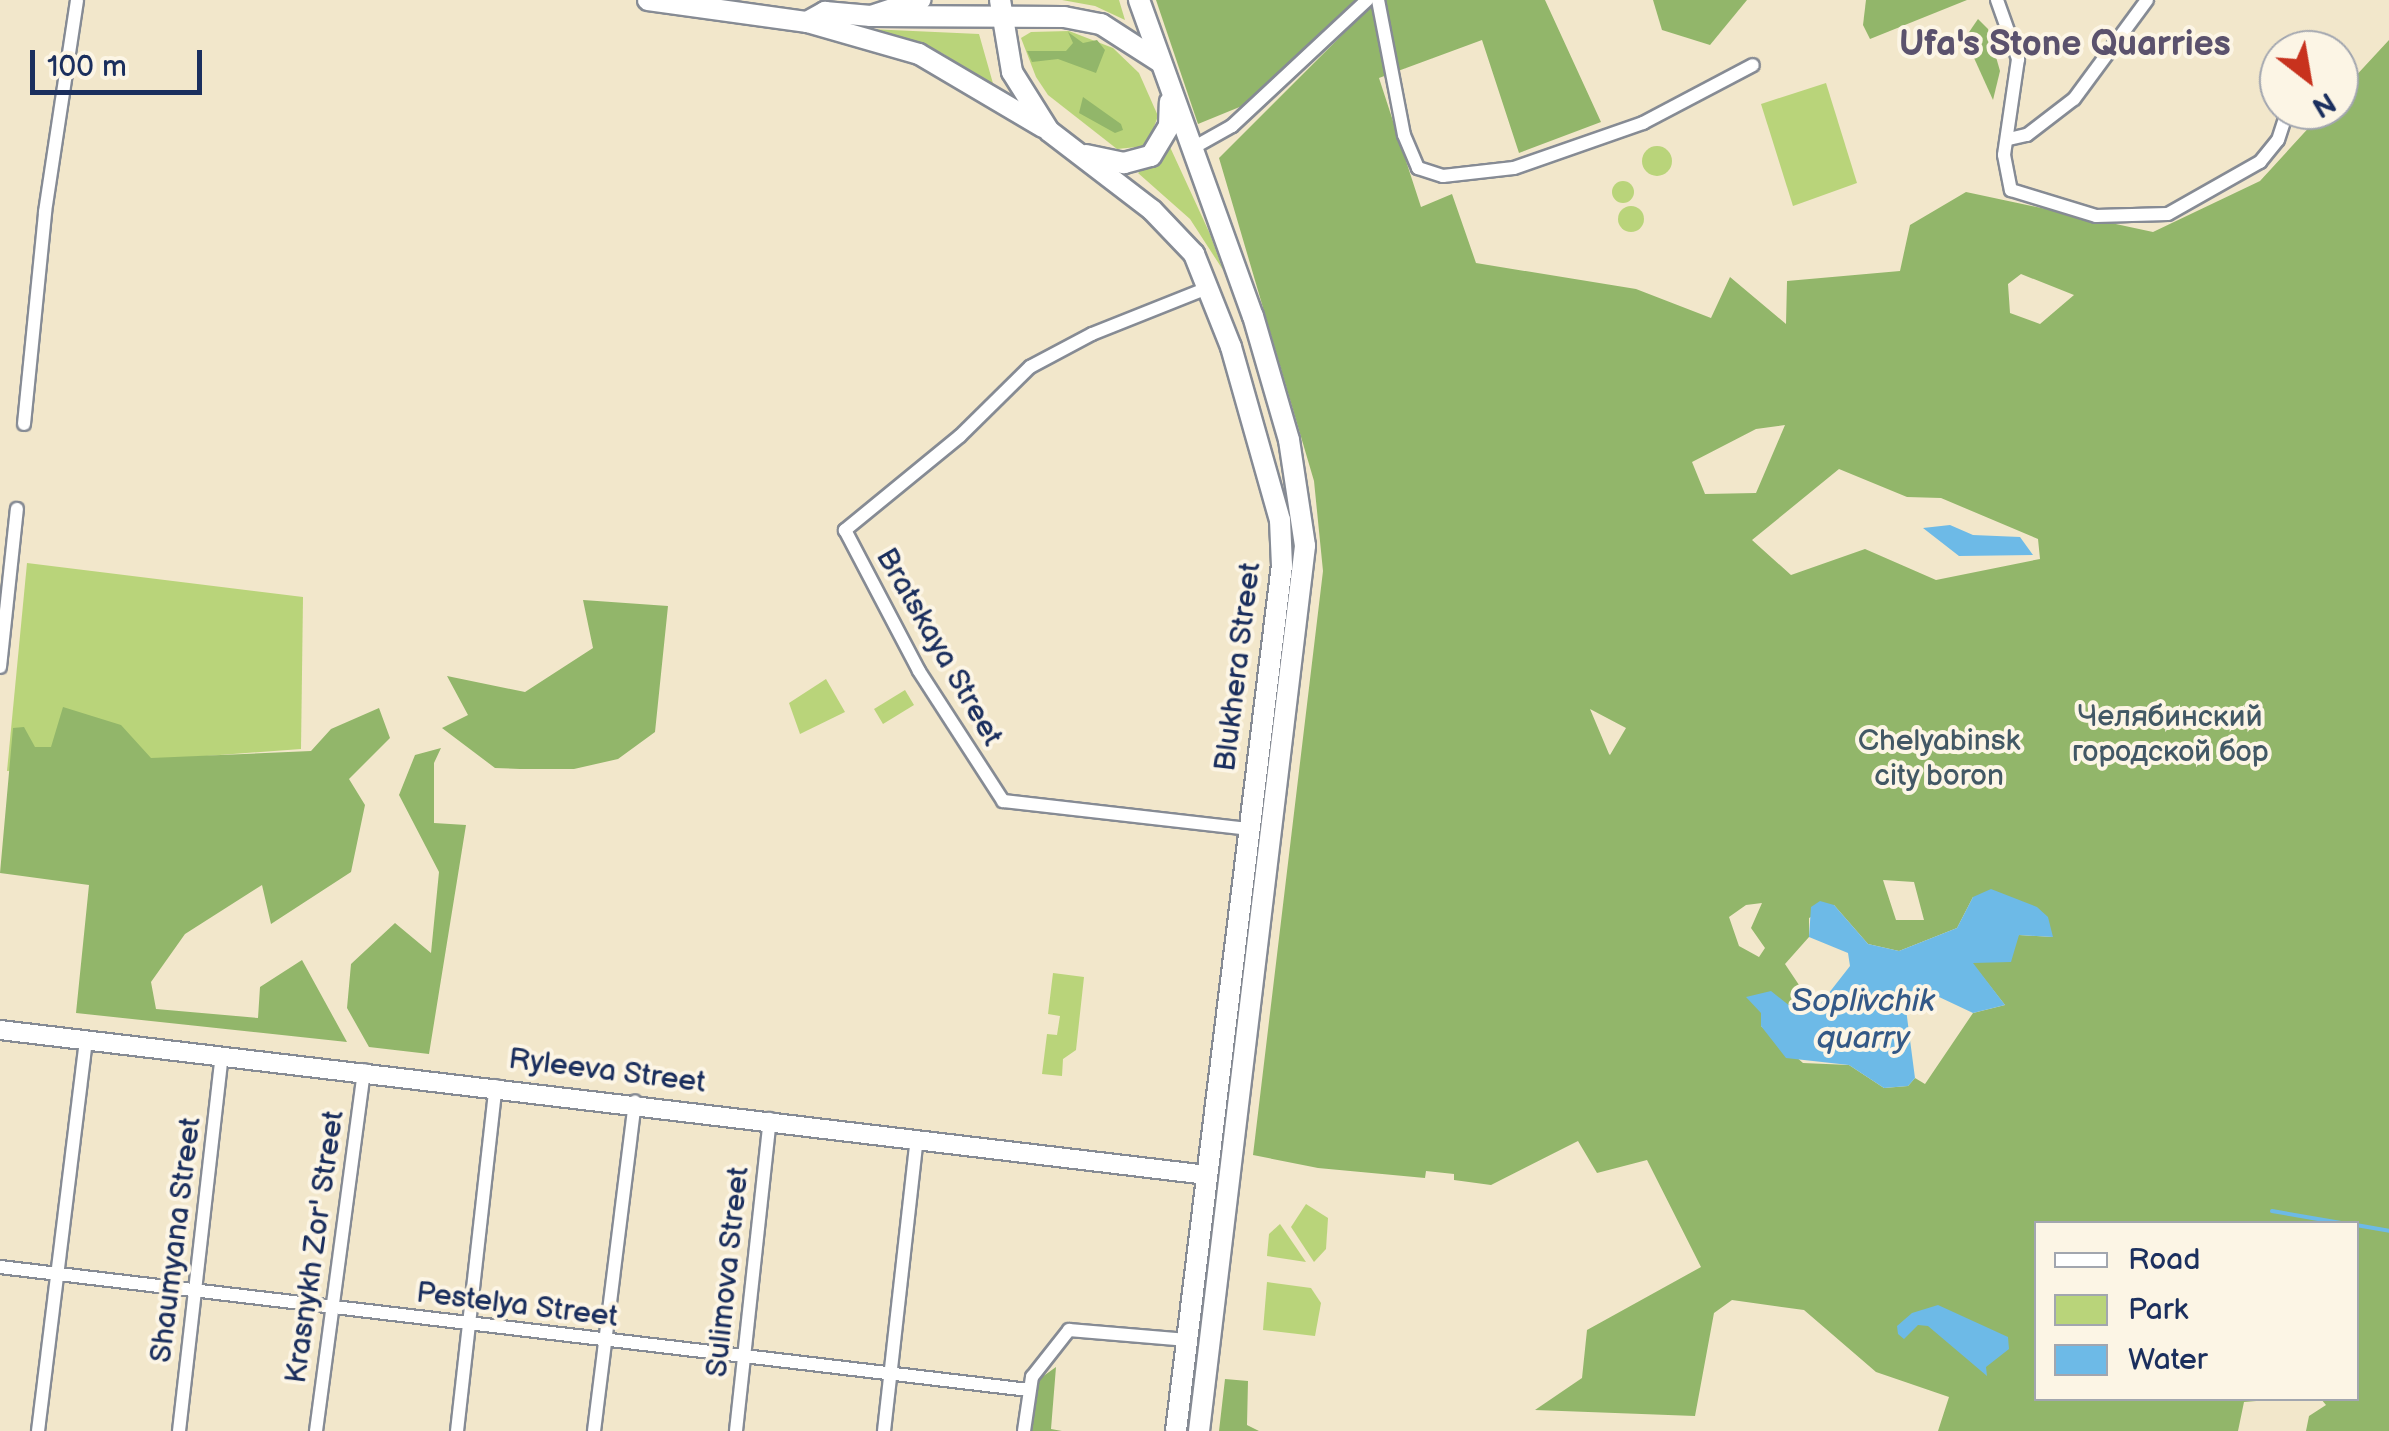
<!DOCTYPE html>
<html>
<head>
<meta charset="utf-8">
<style>
	body { margin:0 }
	#map { position:relative; width:2389px; height:1431px; overflow:hidden; background:#f2e7cb; font-family:"Balsamiq Sans",sans-serif }
	div>[style] { position:absolute }
	.green>* { inset:0; background:#b9d47a }
	.round { border-radius:50% }
	.forest>* { inset:0; background:#92b66a }
	.water>* { inset:0; background:#6dbae7 }
	.stream>* { height:4px; margin:-2px; padding:0 2px; transform-origin:2px; border-radius:2px; background:#6dbae7 }
	.roads { filter:drop-shadow(2px 0 #868b94) drop-shadow(-2px 0 #868b94) drop-shadow(0 2px #868b94) drop-shadow(0 -2px #868b94) }
	.street>* { height:12px; margin:-6px; padding:0 6px; transform-origin:6px; border-radius:6px; background:#fff }
	.secondary>* { height:18px; margin:-9px; padding:0 9px; transform-origin:9px; border-radius:9px; background:#fff }
	.primary>* { height:20px; margin:-10px; padding:0 10px; transform-origin:10px; border-radius:10px; background:#fff }
	span { translate:-50% -50%; white-space:nowrap; text-align:center; line-height:1.15; -webkit-text-stroke:8px #fcf5e5; paint-order:stroke }
	.street-label { font-size:30px; color:#1b2f5e }
	.park-label { font-size:30px; color:#425865 }
	.water-label { font-size:32px; color:#345987; font-style:italic }
	.quarter-label { font-size:35px; color:#5b526d; font-weight:700 }
	.legend { position:absolute; left:2034px; top:1221px; width:325px; height:180px; box-sizing:border-box; background:#fcf5e5; border:2px solid #a2a6af; margin:0; padding:12px 18px; list-style:none; font-size:30px; color:#1b2f5e }
	.legend li { display:flex; align-items:center; gap:20px; height:50px }
	.legend b { width:50px; border:2px solid #a2a6af }
	.north { position:absolute; left:2259px; top:30px; width:100px; height:100px; box-sizing:border-box; background:#fcf5e5; border:2px solid #a2a6af; border-radius:50%; rotate:149deg; font-size:28px; font-weight:700; line-height:40px; text-align:center; color:#1b2f5e }
	.north::after { content:''; display:block; margin:auto; width:35px; height:45px; background:#c8321e; clip-path:polygon(50% 0,100% 100%,50% 72%,0 100%) }
	.scale { position:absolute; left:30px; top:50px; width:172px; height:45px; box-sizing:border-box; border:5px solid #1b2f5e; border-top:0; padding-left:12px; font-size:30px; line-height:35px; white-space:nowrap; color:#1b2f5e; -webkit-text-stroke:8px #fcf5e5; paint-order:stroke }
</style>
</head>
<body>
<div id="map">
	<div class="green">
		<div style="clip-path:polygon(1062px 0,1119px 0,1125px 20px,1095px 6px)"></div>
		<div style="clip-path:polygon(869px 29px,979px 34px,994px 87px,942px 53px)"></div>
		<div style="clip-path:polygon(1069px 31px,1113px 48px,1139px 73px,1158px 116px,1147px 146px,1117px 149px,1048px 95px,1036px 77px,1021px 38px,1031px 32px)"></div>
		<div style="clip-path:polygon(1826px 83px,1857px 183px,1793px 206px,1761px 104px)"></div>
		<div class="round" style="left:1642px;top:146px;width:30px;height:30px"></div>
		<div style="clip-path:polygon(1170px 147px,1210px 234px,1223px 270px,1190px 219px,1138px 173px)"></div>
		<div class="round" style="left:1612px;top:181px;width:22px;height:22px"></div>
		<div class="round" style="left:1618px;top:206px;width:26px;height:26px"></div>
		<div style="clip-path:polygon(27px 563px,303px 597px,301px 749px,7px 771px)"></div>
		<div style="clip-path:polygon(826px 679px,845px 712px,800px 734px,789px 703px)"></div>
		<div style="clip-path:polygon(905px 690px,914px 705px,883px 724px,874px 709px)"></div>
		<div style="clip-path:polygon(1053px 973px,1084px 977px,1076px 1050px,1063px 1059px,1062px 1076px,1042px 1074px,1047px 1034px,1057px 1035px,1060px 1016px,1048px 1014px)"></div>
		<div style="clip-path:polygon(1306px 1204px,1328px 1218px,1326px 1249px,1314px 1262px,1291px 1227px)"></div>
		<div style="clip-path:polygon(1280px 1224px,1306px 1262px,1267px 1256px,1269px 1234px)"></div>
		<div style="clip-path:polygon(1267px 1282px,1311px 1288px,1321px 1303px,1315px 1336px,1263px 1330px)"></div>
	</div>
	<div class="forest">
		<div style="clip-path:polygon(1156px 0,1356px 0,1274px 82px,1242px 106px,1198px 124px)"></div>
		<div style="clip-path:polygon(evenodd,1377px 0,1545px 0,1601px 122px,1519px 153px,1482px 40px,1379px 78px,1421px 207px,1452px 194px,1476px 263px,1636px 289px,1711px 318px,1730px 277px,1786px 324px,1787px 281px,1900px 271px,1910px 225px,1966px 192px,2153px 232px,2260px 181px,2325px 110px,2339px 110px,2339px 94px,2389px 40px,2389px 1431px,2306px 1431px,2309px 1416px,2326px 1405px,2321px 1399px,2356px 1398px,2356px 1224px,2036px 1224px,2036px 1398px,2281px 1399px,2244px 1402px,2238px 1431px,1938px 1431px,1949px 1397px,1876px 1372px,1804px 1310px,1732px 1300px,1714px 1313px,1695px 1416px,1535px 1410px,1582px 1378px,1587px 1330px,1701px 1267px,1647px 1160px,1597px 1173px,1578px 1141px,1491px 1185px,1454px 1180px,1454px 1174px,1426px 1171px,1425px 1178px,1318px 1168px,1253px 1155px,1323px 571px,1314px 481px,1219px 158px,1377px 0,2021px 274px,2074px 295px,2040px 324px,2010px 313px,2008px 284px,2021px 274px,1377px 0,1785px 425px,1756px 493px,1705px 494px,1692px 462px,1756px 429px,1785px 425px,1377px 0,1839px 469px,1907px 497px,1941px 498px,2038px 539px,2040px 559px,1936px 580px,1865px 549px,1791px 575px,1752px 540px,1839px 469px,1377px 0,1590px 709px,1626px 728px,1610px 755px,1609px 754px,1590px 709px,1377px 0,1883px 880px,1914px 882px,1924px 920px,1896px 920px,1883px 880px,1377px 0,1973px 897px,2053px 937px,2019px 935px,1972px 963px,2005px 1005px,1973px 1013px,1925px 1084px,1915px 1078px,1908px 1086px,1884px 1088px,1849px 1065px,1803px 1063px,1761px 1026px,1761px 1013px,1787px 1007px,1801px 1015px,1803px 991px,1785px 964px,1809px 937px,1809px 918px,1834px 905px,1868px 944px,1899px 951px,1957px 928px,1973px 897px,1377px 0,1762px 903px,1751px 928px,1765px 948px,1759px 957px,1739px 946px,1729px 917px,1746px 905px,1762px 903px)"></div>
		<div style="clip-path:polygon(1653px 0,1747px 0,1710px 45px,1662px 30px)"></div>
		<div style="clip-path:polygon(1866px 0,1967px 0,1870px 39px,1863px 25px)"></div>
		<div style="clip-path:polygon(1978px 19px,1988px 29px,2000px 71px,1993px 100px,1965px 38px)"></div>
		<div style="clip-path:polygon(1068px 32px,1083px 43px,1097px 40px,1105px 50px,1096px 73px,1058px 59px,1032px 62px,1027px 51px,1066px 51px,1073px 43px)"></div>
		<div style="clip-path:polygon(1083px 97px,1121px 124px,1123px 130px,1115px 133px,1079px 113px)"></div>
		<div style="clip-path:polygon(583px 600px,668px 606px,655px 732px,618px 759px,574px 769px,520px 769px,495px 768px,442px 728px,468px 715px,447px 676px,525px 692px,593px 648px)"></div>
		<div style="clip-path:polygon(63px 707px,121px 725px,151px 758px,311px 751px,331px 729px,379px 708px,390px 738px,349px 779px,365px 805px,351px 872px,271px 924px,262px 885px,185px 934px,151px 982px,156px 1009px,258px 1018px,260px 987px,302px 960px,347px 1042px,76px 1013px,89px 885px,0 873px,13px 728px,24px 727px,35px 747px,51px 747px)"></div>
		<div style="clip-path:polygon(441px 748px,434px 763px,434px 823px,466px 825px,429px 1054px,369px 1047px,347px 1008px,351px 964px,395px 923px,431px 953px,439px 872px,399px 795px,415px 755px)"></div>
		<div style="clip-path:polygon(1056px 1367px,1051px 1429px,1062px 1431px,1032px 1431px,1035px 1382px)"></div>
		<div style="clip-path:polygon(1225px 1379px,1248px 1381px,1247px 1425px,1259px 1431px,1219px 1431px)"></div>
	</div>
	<div class="water">
		<div style="clip-path:polygon(1950px 525px,1973px 535px,2020px 537px,2033px 555px,1959px 556px,1923px 528px)"></div>
		<div style="clip-path:polygon(1991px 889px,2037px 907px,2048px 917px,2053px 937px,2019px 935px,2011px 962px,1973px 963px,2005px 1005px,1973px 1013px,1920px 988px,1904px 994px,1915px 1078px,1908px 1086px,1884px 1088px,1849px 1065px,1786px 1058px,1761px 1026px,1761px 1013px,1746px 997px,1771px 991px,1801px 1015px,1818px 1007px,1850px 966px,1848px 953px,1809px 937px,1811px 907px,1820px 901px,1834px 905px,1868px 944px,1899px 951px,1957px 928px,1973px 897px)"></div>
		<div style="clip-path:polygon(1938px 1305px,2008px 1337px,2009px 1349px,1986px 1367px,1987px 1376px,1928px 1326px,1918px 1325px,1904px 1339px,1898px 1334px,1897px 1326px,1912px 1313px)"></div>
	</div>
	<div class="stream">
		<div style="left:2272px;top:1211px;width:76px;rotate:9.8deg"></div>
		<div style="left:2356px;top:1225px;width:34px;rotate:10deg"></div>
	</div>
	<div class="roads">
		<div class="street">
			<div style="left:1378px;top:0;width:137px;rotate:79.1deg"></div>
			<div style="left:1404px;top:135px;width:36px;rotate:67deg"></div>
			<div style="left:1418px;top:168px;width:26px;rotate:18deg"></div>
			<div style="left:1443px;top:176px;width:71px;rotate:-6.4deg"></div>
			<div style="left:1514px;top:168px;width:137px;rotate:-19.2deg"></div>
			<div style="left:1643px;top:123px;width:124px;rotate:-27.8deg"></div>
			<div style="left:1997px;top:0;width:63px;rotate:70.4deg"></div>
			<div style="left:2018px;top:59px;width:97px;rotate:98.3deg"></div>
			<div style="left:2004px;top:155px;width:36px;rotate:79deg"></div>
			<div style="left:2011px;top:190px;width:89px;rotate:17deg"></div>
			<div style="left:2096px;top:216px;width:72px;rotate:-1.6deg"></div>
			<div style="left:2168px;top:214px;width:106px;rotate:-29.5deg"></div>
			<div style="left:2260px;top:162px;width:28px;rotate:-51deg"></div>
			<div style="left:2278px;top:140px;width:32px;rotate:-72deg"></div>
			<div style="left:2009px;top:139px;width:18px;rotate:-13deg"></div>
			<div style="left:2027px;top:135px;width:59px;rotate:-37.5deg"></div>
			<div style="left:2074px;top:99px;width:123px;rotate:-53.6deg"></div>
			<div style="left:1191px;top:149px;width:47px;rotate:-29.3deg"></div>
			<div style="left:1232px;top:126px;width:185px;rotate:-43deg"></div>
			<div style="left:1210px;top:287px;width:127px;rotate:158.3deg"></div>
			<div style="left:1092px;top:334px;width:70px;rotate:152deg"></div>
			<div style="left:1030px;top:367px;width:98px;rotate:135.4deg"></div>
			<div style="left:960px;top:436px;width:149px;rotate:140.7deg"></div>
			<div style="left:845px;top:530px;width:159px;rotate:62.3deg"></div>
			<div style="left:919px;top:671px;width:155px;rotate:57.1deg"></div>
			<div style="left:1003px;top:801px;width:247px;rotate:6.5deg"></div>
			<div style="left:24px;top:424px;width:213px;rotate:-84.3deg"></div>
			<div style="left:45px;top:212px;width:214px;rotate:-81.4deg"></div>
			<div style="left:0;top:667px;width:159px;rotate:-83.9deg"></div>
			<div style="left:0;top:1267px;width:1035px;rotate:6.82deg"></div>
			<div style="left:38px;top:1431px;width:395px;rotate:-83deg"></div>
			<div style="left:179px;top:1431px;width:379px;rotate:-83.5deg"></div>
			<div style="left:316px;top:1431px;width:364px;rotate:-82.4deg"></div>
			<div style="left:457px;top:1431px;width:347px;rotate:-83.6deg"></div>
			<div style="left:594px;top:1431px;width:332px;rotate:-82.9deg"></div>
			<div style="left:736px;top:1431px;width:314px;rotate:-83.8deg"></div>
			<div style="left:884px;top:1431px;width:294px;rotate:-83.6deg"></div>
			<div style="left:1024px;top:1431px;width:55px;rotate:-81.6deg"></div>
			<div style="left:1032px;top:1377px;width:60px;rotate:-51.8deg"></div>
			<div style="left:1069px;top:1330px;width:119px;rotate:4.8deg"></div>
		</div>
		<div class="secondary">
			<div style="left:0;top:1030px;width:1216px;rotate:6.85deg"></div>
		</div>
		<div class="primary">
			<div style="left:648px;top:0;width:161px;rotate:7.9deg"></div>
			<div style="left:807px;top:22px;width:116px;rotate:15.9deg"></div>
			<div style="left:919px;top:54px;width:144px;rotate:30.5deg"></div>
			<div style="left:1000px;top:0;width:73px;rotate:80.5deg"></div>
			<div style="left:1012px;top:72px;width:70px;rotate:57.9deg"></div>
			<div style="left:1049px;top:131px;width:130px;rotate:37.5deg"></div>
			<div style="left:1152px;top:210px;width:61px;rotate:46.3deg"></div>
			<div style="left:1194px;top:254px;width:100px;rotate:68.3deg"></div>
			<div style="left:1231px;top:347px;width:180px;rotate:74.2deg"></div>
			<div style="left:1280px;top:520px;width:45px;rotate:87.5deg"></div>
			<div style="left:1282px;top:565px;width:872px;rotate:96.98deg"></div>
			<div style="left:1139px;top:0;width:336px;rotate:70.2deg"></div>
			<div style="left:1253px;top:316px;width:129px;rotate:73.8deg"></div>
			<div style="left:1289px;top:440px;width:107px;rotate:81.4deg"></div>
			<div style="left:1305px;top:546px;width:891px;rotate:96.83deg"></div>
			<div style="left:871px;top:16px;width:193px;rotate:0.3deg"></div>
			<div style="left:1064px;top:17px;width:38px;rotate:11deg"></div>
			<div style="left:1101px;top:24px;width:70px;rotate:32.8deg"></div>
			<div style="left:807px;top:22px;width:21px;rotate:-29deg"></div>
			<div style="left:825px;top:12px;width:46px;rotate:5deg"></div>
			<div style="left:871px;top:16px;width:52px;rotate:-18.1deg"></div>
			<div style="left:1086px;top:155px;width:39px;rotate:12deg"></div>
			<div style="left:1124px;top:163px;width:28px;rotate:-15deg"></div>
			<div style="left:1151px;top:156px;width:35px;rotate:-59deg"></div>
			<div style="left:1169px;top:126px;width:24px;rotate:-88deg"></div>
		</div>
	</div>
	<div class="street-label">
		<span style="left:939px;top:647px;rotate:60deg">Bratskaya Street</span>
		<span style="left:1238px;top:667px;rotate:-83deg">Blukhera Street</span>
		<span style="left:607px;top:1071px;rotate:7deg">Ryleeva Street</span>
		<span style="left:176px;top:1240px;rotate:-83deg">Shaumyana Street</span>
		<span style="left:315px;top:1247px;rotate:-82deg">Krasnykh Zor' Street</span>
		<span style="left:728px;top:1272px;rotate:-84deg">Sulimova Street</span>
		<span style="left:517px;top:1305px;rotate:7deg">Pestelya Street</span>
	</div>
	<div class="park-label">
		<span style="left:2170px;top:734px">Челябинский<br>городской бор</span>
		<span style="left:1939px;top:758px">Chelyabinsk<br>city boron</span>
	</div>
	<div class="water-label">
		<span style="left:1863px;top:1021px">Soplivchik<br>quarry</span>
	</div>
	<div class="quarter-label">
		<span style="left:2065px;top:45px">Ufa's Stone Quarries</span>
	</div>
	<ul class="legend">
	<li><b style="height:12px;background:#fff"></b>Road</li>
	<li><b style="height:28px;background:#b9d47a"></b>Park</li>
	<li><b style="height:28px;background:#6dbae7"></b>Water</li>
	</ul>
	<div class="north">N</div>
	<div class="scale">100 m</div>
</div>
</body>
</html>
